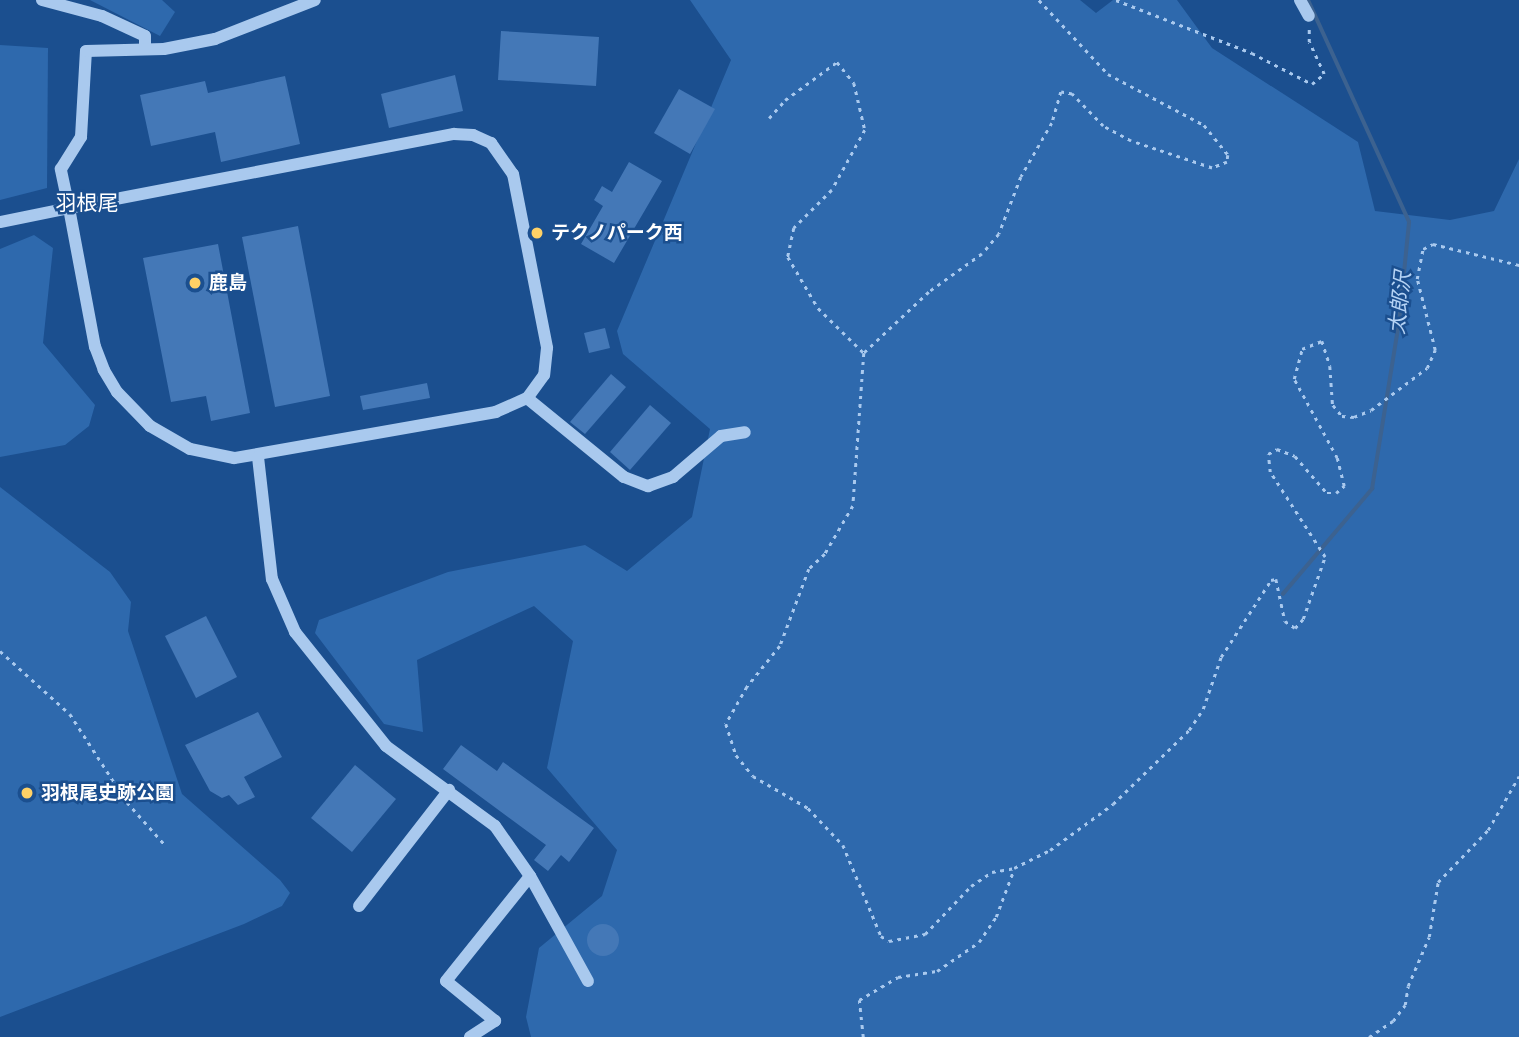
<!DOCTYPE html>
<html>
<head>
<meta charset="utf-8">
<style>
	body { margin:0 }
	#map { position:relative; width:1519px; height:1037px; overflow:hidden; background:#1b4f8f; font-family:"Archivo Narrow","Noto Sans JP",sans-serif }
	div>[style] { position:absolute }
	.green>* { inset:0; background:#2e69ad }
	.stream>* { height:3.5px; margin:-1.75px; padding:0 1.75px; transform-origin:1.75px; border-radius:1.75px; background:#3c6290 }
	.building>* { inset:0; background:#4478b7 }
	.round { border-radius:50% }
	.path>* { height:2.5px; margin-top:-1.25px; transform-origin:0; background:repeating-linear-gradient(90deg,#a9c9ee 0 3.5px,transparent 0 8.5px) }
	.minor>* { height:12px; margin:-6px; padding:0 6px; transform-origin:6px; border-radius:6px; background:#a9c9ee }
	.dots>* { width:19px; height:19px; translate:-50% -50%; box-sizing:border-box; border:4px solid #1b4f8f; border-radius:50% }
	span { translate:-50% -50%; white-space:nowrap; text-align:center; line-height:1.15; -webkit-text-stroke:5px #1b4f8f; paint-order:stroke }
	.poi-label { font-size:19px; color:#fff; font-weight:700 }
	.left { translate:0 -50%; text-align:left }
	.neighbourhood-label { font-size:21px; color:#fff }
	.water-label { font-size:21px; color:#b5d3f5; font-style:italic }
</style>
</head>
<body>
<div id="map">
	<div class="green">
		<div style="clip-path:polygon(90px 0,162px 0,175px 12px,160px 36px)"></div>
		<div style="clip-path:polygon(690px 0,1080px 0,1096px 13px,1113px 0,1177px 0,1212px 48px,1358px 142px,1375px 211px,1450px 220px,1494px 211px,1519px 159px,1519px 1037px,531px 1037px,526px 1017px,539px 948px,602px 896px,617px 850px,547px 768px,573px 641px,534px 606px,417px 660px,423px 732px,384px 724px,315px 633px,319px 620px,448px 572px,585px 545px,627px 571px,692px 517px,710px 429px,623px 354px,617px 331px,731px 60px)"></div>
		<div style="clip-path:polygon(0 45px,48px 48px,47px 188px,0 200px)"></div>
		<div style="clip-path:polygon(34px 235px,53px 248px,43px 343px,95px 405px,89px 426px,65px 445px,0 457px,0 249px)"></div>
		<div style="clip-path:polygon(0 487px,110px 572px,131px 602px,128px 631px,182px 794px,280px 880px,290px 893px,282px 906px,244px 924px,0 1017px)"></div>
	</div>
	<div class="stream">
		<div style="left:1283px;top:594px;width:138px;rotate:-49.7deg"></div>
		<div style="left:1372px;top:489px;width:168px;rotate:-80.8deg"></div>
		<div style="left:1399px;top:323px;width:101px;rotate:-84.3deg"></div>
		<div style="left:1409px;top:222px;width:244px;rotate:-114.5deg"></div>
	</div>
	<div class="building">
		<div style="clip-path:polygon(501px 31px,599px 37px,596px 86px,498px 80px)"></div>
		<div style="clip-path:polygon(455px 75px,463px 111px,389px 128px,381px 94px)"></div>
		<div style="clip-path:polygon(285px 76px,300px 144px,221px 162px,215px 132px,151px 146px,140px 95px,205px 81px,208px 93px)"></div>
		<div style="clip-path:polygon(679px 89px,715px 109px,690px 154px,654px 133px)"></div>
		<div style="clip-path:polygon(629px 162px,662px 181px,614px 263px,581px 244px,603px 206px,594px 200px,602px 186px,612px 192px)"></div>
		<div style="clip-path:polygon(298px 226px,330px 396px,275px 407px,242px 237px)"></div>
		<div style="clip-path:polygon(218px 244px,250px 413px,211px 421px,206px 396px,171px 402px,143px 258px)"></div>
		<div style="clip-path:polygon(605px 328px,610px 348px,589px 353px,584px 333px)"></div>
		<div style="clip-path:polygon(611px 374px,626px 387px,585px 434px,570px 422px)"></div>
		<div style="clip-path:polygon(427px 383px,430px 398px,363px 410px,360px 396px)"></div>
		<div style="clip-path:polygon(650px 405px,671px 423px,630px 470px,610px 452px)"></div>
		<div style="clip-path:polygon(206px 616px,237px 677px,196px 698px,165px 636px)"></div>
		<div style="clip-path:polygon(258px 712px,282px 757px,244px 777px,255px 797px,238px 805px,229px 795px,222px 798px,210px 791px,185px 745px)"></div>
		<div style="clip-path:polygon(461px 745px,497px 771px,503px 762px,594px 828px,569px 862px,561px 855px,548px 871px,534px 860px,546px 845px,443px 769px)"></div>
		<div style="clip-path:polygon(355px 765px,396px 799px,352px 852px,311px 818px)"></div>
		<div class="round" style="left:587px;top:924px;width:32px;height:32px"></div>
	</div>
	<div class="path">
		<div style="left:1039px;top:0;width:101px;rotate:47deg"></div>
		<div style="left:1108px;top:74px;width:109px;rotate:28deg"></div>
		<div style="left:1204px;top:125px;width:38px;rotate:51deg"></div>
		<div style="left:1228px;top:155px;width:7px;rotate:98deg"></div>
		<div style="left:1227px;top:162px;width:16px;rotate:158deg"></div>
		<div style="left:1212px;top:168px;width:85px;rotate:-161.6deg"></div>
		<div style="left:1131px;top:141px;width:32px;rotate:-152deg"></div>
		<div style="left:1103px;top:126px;width:45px;rotate:-134.1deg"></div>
		<div style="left:1072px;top:94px;width:11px;rotate:-170deg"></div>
		<div style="left:1061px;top:92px;width:32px;rotate:106deg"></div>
		<div style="left:1052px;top:123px;width:62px;rotate:119.9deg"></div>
		<div style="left:1021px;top:177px;width:61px;rotate:111.1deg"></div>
		<div style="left:999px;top:234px;width:26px;rotate:130deg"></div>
		<div style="left:982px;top:254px;width:65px;rotate:144.4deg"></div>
		<div style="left:929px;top:292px;width:89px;rotate:136.8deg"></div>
		<div style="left:864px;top:353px;width:153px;rotate:94.1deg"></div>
		<div style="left:853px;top:506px;width:56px;rotate:120.3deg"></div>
		<div style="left:825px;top:554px;width:22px;rotate:137deg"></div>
		<div style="left:809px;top:569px;width:82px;rotate:110.6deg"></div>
		<div style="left:780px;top:646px;width:53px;rotate:128.8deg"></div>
		<div style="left:747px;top:687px;width:43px;rotate:119.6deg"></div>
		<div style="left:726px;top:724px;width:33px;rotate:72deg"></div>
		<div style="left:736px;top:755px;width:27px;rotate:51deg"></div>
		<div style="left:753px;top:776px;width:64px;rotate:30.2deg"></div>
		<div style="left:808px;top:808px;width:51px;rotate:46.6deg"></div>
		<div style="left:843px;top:845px;width:99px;rotate:67.3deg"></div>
		<div style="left:881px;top:936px;width:9px;rotate:32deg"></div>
		<div style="left:889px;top:941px;width:37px;rotate:-11deg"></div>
		<div style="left:925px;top:934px;width:66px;rotate:-46.2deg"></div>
		<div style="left:971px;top:886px;width:25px;rotate:-34deg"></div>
		<div style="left:992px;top:872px;width:22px;rotate:-10deg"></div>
		<div style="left:1014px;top:868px;width:40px;rotate:-26.6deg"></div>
		<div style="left:1050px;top:850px;width:78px;rotate:-36.1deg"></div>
		<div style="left:1113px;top:804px;width:106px;rotate:-44.2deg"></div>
		<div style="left:1189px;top:730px;width:25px;rotate:-56deg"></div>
		<div style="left:1203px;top:709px;width:55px;rotate:-70.9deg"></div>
		<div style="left:1221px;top:657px;width:92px;rotate:-57deg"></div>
		<div style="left:1271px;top:580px;width:5px;rotate:-11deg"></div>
		<div style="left:1276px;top:579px;width:43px;rotate:77.9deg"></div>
		<div style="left:1285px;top:621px;width:12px;rotate:35deg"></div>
		<div style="left:1295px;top:628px;width:12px;rotate:-48deg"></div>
		<div style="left:1303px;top:619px;width:66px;rotate:-70.5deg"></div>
		<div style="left:1325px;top:557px;width:101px;rotate:-122.9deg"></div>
		<div style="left:1270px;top:472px;width:18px;rotate:-96deg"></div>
		<div style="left:1268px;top:454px;width:10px;rotate:-29deg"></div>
		<div style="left:1277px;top:449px;width:19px;rotate:21deg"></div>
		<div style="left:1295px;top:456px;width:49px;rotate:49.1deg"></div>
		<div style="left:1327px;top:493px;width:9px"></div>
		<div style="left:1336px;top:493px;width:11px;rotate:-41deg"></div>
		<div style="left:1344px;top:486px;width:29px;rotate:-104deg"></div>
		<div style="left:1337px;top:458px;width:90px;rotate:-118.6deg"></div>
		<div style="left:1294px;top:379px;width:31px;rotate:-75deg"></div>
		<div style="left:1302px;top:349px;width:22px;rotate:-22deg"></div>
		<div style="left:1322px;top:341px;width:26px;rotate:72deg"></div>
		<div style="left:1330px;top:366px;width:39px;rotate:86deg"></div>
		<div style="left:1333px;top:405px;width:14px;rotate:51deg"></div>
		<div style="left:1342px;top:416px;width:12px;rotate:5deg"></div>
		<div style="left:1354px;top:417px;width:18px;rotate:-22deg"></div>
		<div style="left:1371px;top:410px;width:70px;rotate:-36.9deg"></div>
		<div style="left:1427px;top:368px;width:20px;rotate:-66deg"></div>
		<div style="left:1435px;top:350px;width:73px;rotate:-104.2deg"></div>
		<div style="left:1417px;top:279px;width:31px;rotate:-79deg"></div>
		<div style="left:1423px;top:249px;width:11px;rotate:-27deg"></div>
		<div style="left:1433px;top:244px;width:89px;rotate:13.7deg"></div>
		<div style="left:1116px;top:0;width:146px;rotate:21.3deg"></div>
		<div style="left:1252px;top:53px;width:68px;rotate:27.3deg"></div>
		<div style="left:1312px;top:84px;width:16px;rotate:-40deg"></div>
		<div style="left:1324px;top:74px;width:35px;rotate:-115deg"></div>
		<div style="left:1309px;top:42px;width:15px;rotate:-90deg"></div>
		<div style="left:769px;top:118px;width:24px;rotate:-48deg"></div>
		<div style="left:785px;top:100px;width:64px;rotate:-36.2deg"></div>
		<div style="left:837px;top:62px;width:27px;rotate:51deg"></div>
		<div style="left:854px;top:83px;width:48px;rotate:76.8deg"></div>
		<div style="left:865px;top:130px;width:68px;rotate:118.8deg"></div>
		<div style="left:832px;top:190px;width:54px;rotate:135deg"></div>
		<div style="left:794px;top:228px;width:30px;rotate:102deg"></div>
		<div style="left:788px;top:257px;width:59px;rotate:59.5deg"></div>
		<div style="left:818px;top:308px;width:64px;rotate:44.4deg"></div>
		<div style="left:0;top:651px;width:94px;rotate:42deg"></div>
		<div style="left:70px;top:714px;width:105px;rotate:57.1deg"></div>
		<div style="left:127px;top:802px;width:57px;rotate:48.5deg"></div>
		<div style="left:863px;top:1037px;width:37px;rotate:-96deg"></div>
		<div style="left:859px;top:1000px;width:45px;rotate:-30.5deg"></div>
		<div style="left:898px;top:977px;width:39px;rotate:-9deg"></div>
		<div style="left:937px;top:971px;width:51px;rotate:-34.6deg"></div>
		<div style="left:979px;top:942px;width:30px;rotate:-56deg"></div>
		<div style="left:996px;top:917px;width:51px;rotate:-69.4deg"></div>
		<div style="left:1369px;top:1037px;width:29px;rotate:-34deg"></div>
		<div style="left:1393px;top:1021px;width:20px;rotate:-53deg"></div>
		<div style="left:1405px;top:1005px;width:19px;rotate:-81deg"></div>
		<div style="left:1408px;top:986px;width:53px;rotate:-66.8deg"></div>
		<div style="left:1429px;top:937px;width:56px;rotate:-80.7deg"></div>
		<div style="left:1438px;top:882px;width:72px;rotate:-46.1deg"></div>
		<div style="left:1488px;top:830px;width:62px;rotate:-60.1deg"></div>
	</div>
	<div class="minor">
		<div style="left:42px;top:0;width:62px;rotate:14.9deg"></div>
		<div style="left:102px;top:16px;width:47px;rotate:24.9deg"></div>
		<div style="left:145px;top:36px;width:13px;rotate:90deg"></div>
		<div style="left:1300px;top:0;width:18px;rotate:61deg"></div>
		<div style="left:0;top:222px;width:70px;rotate:-11.5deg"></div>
		<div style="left:69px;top:208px;width:392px;rotate:-10.9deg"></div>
		<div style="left:454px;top:134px;width:19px;rotate:3deg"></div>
		<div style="left:473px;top:135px;width:20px;rotate:24deg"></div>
		<div style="left:491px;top:143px;width:38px;rotate:55deg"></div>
		<div style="left:513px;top:174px;width:177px;rotate:78.9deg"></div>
		<div style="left:547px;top:348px;width:27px;rotate:96deg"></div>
		<div style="left:544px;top:375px;width:29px;rotate:126deg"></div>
		<div style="left:527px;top:398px;width:34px;rotate:156deg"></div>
		<div style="left:496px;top:412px;width:266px;rotate:170deg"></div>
		<div style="left:234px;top:458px;width:45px;rotate:-168.4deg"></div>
		<div style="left:190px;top:449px;width:46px;rotate:-150.1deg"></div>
		<div style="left:150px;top:426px;width:47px;rotate:-134.1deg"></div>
		<div style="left:117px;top:392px;width:26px;rotate:-121deg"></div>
		<div style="left:104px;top:370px;width:25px;rotate:-111deg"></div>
		<div style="left:95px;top:347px;width:141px;rotate:-100.6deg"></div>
		<div style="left:69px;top:208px;width:40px;rotate:-102deg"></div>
		<div style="left:61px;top:169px;width:38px;rotate:-58deg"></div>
		<div style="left:81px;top:137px;width:86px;rotate:-86.7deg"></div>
		<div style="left:86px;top:51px;width:78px;rotate:-1.5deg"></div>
		<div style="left:164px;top:49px;width:52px;rotate:-11.1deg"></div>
		<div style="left:215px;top:39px;width:107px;rotate:-21.3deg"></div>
		<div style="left:527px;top:398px;width:125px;rotate:39.2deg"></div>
		<div style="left:624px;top:477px;width:26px;rotate:21deg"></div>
		<div style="left:648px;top:486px;width:27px;rotate:-20deg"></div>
		<div style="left:673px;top:477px;width:63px;rotate:-40.5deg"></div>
		<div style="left:721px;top:436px;width:24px;rotate:-9deg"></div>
		<div style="left:258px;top:457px;width:123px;rotate:83.5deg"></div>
		<div style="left:272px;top:579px;width:58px;rotate:66.5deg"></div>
		<div style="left:295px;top:632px;width:146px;rotate:51.4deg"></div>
		<div style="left:386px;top:746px;width:135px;rotate:36.3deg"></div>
		<div style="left:495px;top:826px;width:61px;rotate:55deg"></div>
		<div style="left:530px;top:876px;width:120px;rotate:61.1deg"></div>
		<div style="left:359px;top:906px;width:147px;rotate:-52.2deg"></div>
		<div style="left:470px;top:1037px;width:30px;rotate:-33deg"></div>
		<div style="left:495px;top:1021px;width:63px;rotate:-140.8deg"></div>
		<div style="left:446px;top:981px;width:134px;rotate:-51.3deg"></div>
	</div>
	<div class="dots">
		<div style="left:537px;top:233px;background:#ffd166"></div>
		<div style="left:195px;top:283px;background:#ffd166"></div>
		<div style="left:27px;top:793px;background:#ffd166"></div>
	</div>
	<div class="poi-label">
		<span class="left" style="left:551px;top:233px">テクノパーク西</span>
		<span class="left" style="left:209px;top:283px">鹿島</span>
		<span class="left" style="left:41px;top:793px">羽根尾史跡公園</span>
	</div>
	<div class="neighbourhood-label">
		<span style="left:87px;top:203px">羽根尾</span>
	</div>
	<div class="water-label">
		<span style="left:1400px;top:303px;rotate:-84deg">太郎沢</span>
	</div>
</div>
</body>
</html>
